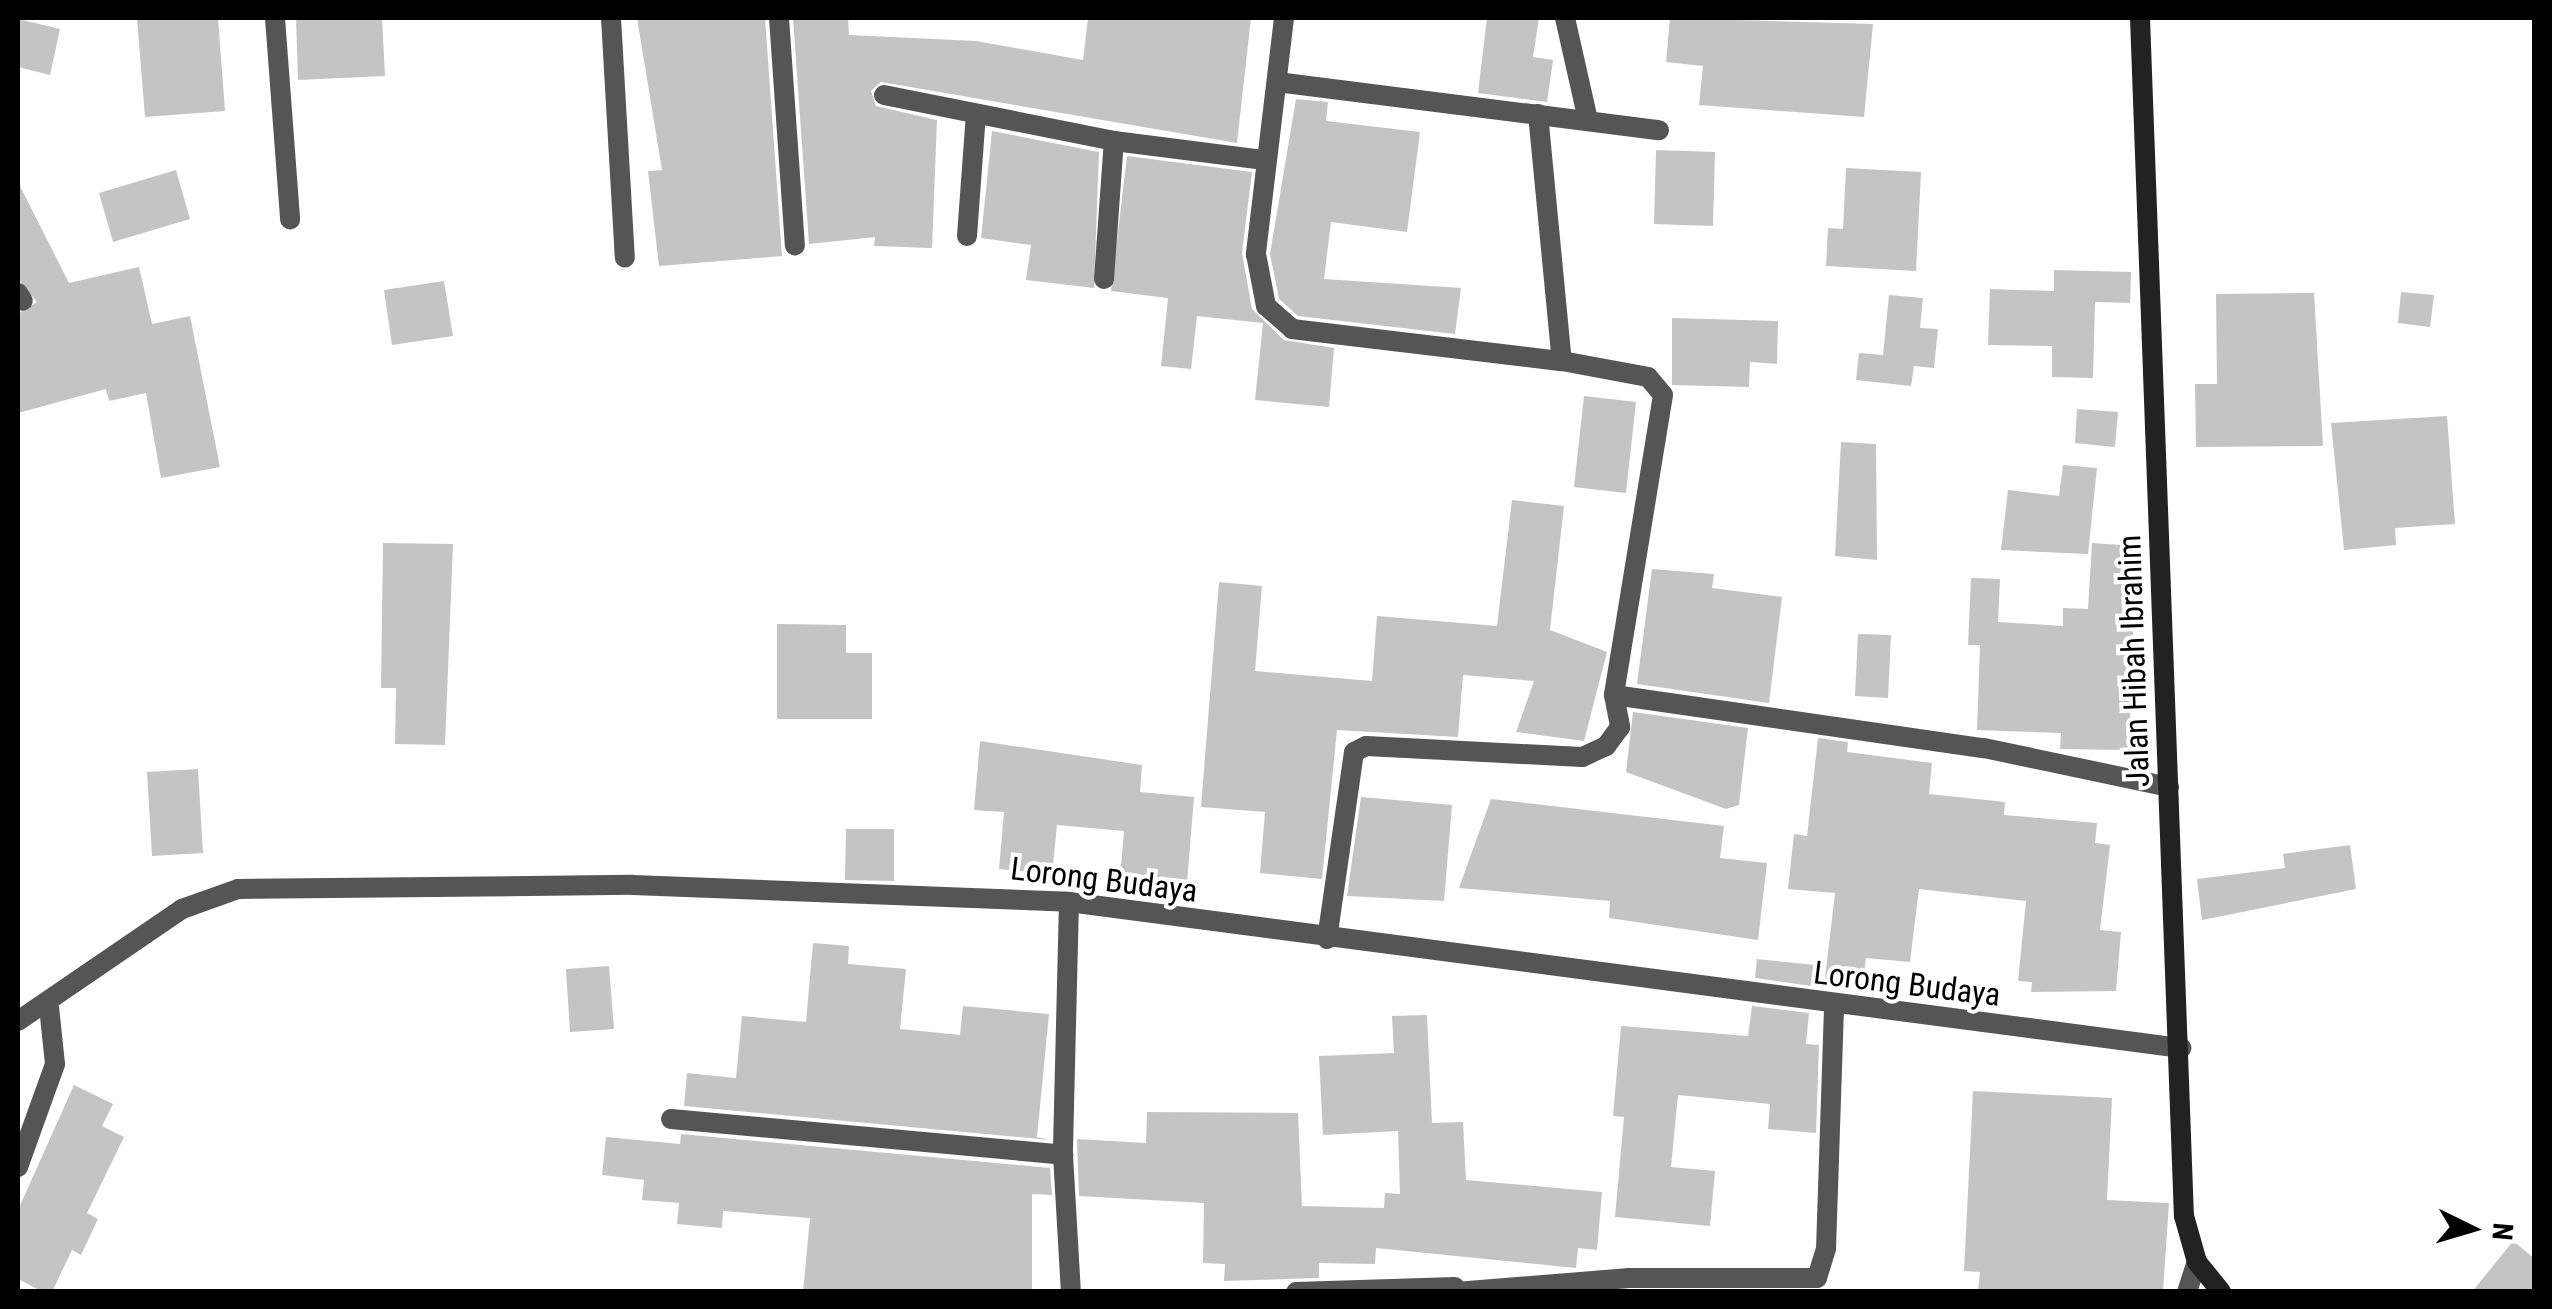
<!DOCTYPE html>
<html>
<head>
<meta charset="utf-8">
<style>
	body { margin:0 }
	#map { position:relative; width:2552px; height:1309px; overflow:hidden; background:#fff; font-family:"Roboto Condensed",sans-serif }
	div>[style] { position:absolute }
	.building>* { inset:0; background:#c4c4c4 }
	.street>* { height:20px; margin:-10px; padding:0 10px; transform-origin:10px; border-radius:10px; background:#555 }
	.secondary>* { height:20px; margin:-10px; padding:0 10px; transform-origin:10px; border-radius:10px; background:#222 }
	span { translate:-50% -50%; white-space:nowrap; text-align:center; line-height:1.15; -webkit-text-stroke:8px #fff; paint-order:stroke }
	.street-label { font-size:32px; color:#000 }
	.frame { position:absolute; inset:0; border:20px solid #000; pointer-events:none }
	.north { position:absolute; left:2422px; top:1179px; width:100px; height:100px; -webkit-text-stroke:8px #fff; paint-order:stroke; rotate:95deg; font-size:28px; font-weight:700; line-height:40px; text-align:center; color:#000 }
	.north::after { content:''; display:block; margin:auto; width:35px; height:45px; background:#000; clip-path:polygon(50% 0,100% 100%,50% 72%,0 100%) }
</style>
</head>
<body>
<div id="map">
	<div class="building">
		<div style="clip-path:polygon(137px 18px,218px 18px,225px 111px,145px 117px)"></div>
		<div style="clip-path:polygon(296px 18px,382px 18px,385px 76px,298px 80px)"></div>
		<div style="clip-path:polygon(637px 18px,765px 18px,782px 256px,659px 266px,648px 171px,662px 170px)"></div>
		<div style="clip-path:polygon(793px 18px,848px 18px,849px 35px,976px 41px,1083px 60px,1088px 18px,1251px 18px,1237px 143px,881px 82px,871px 91px,876px 106px,937px 120px,932px 248px,874px 246px,875px 237px,809px 244px)"></div>
		<div style="clip-path:polygon(1487px 18px,1539px 18px,1533px 57px,1553px 60px,1547px 102px,1478px 93px)"></div>
		<div style="clip-path:polygon(1670px 18px,1873px 24px,1864px 117px,1699px 105px,1703px 66px,1666px 62px)"></div>
		<div style="clip-path:polygon(18px 19px,60px 29px,50px 75px,18px 67px)"></div>
		<div style="clip-path:polygon(1296px 99px,1328px 102px,1326px 121px,1420px 132px,1407px 232px,1331px 222px,1324px 279px,1461px 288px,1455px 334px,1298px 316px,1279px 299px,1270px 254px)"></div>
		<div style="clip-path:polygon(992px 131px,1099px 152px,1094px 288px,1026px 280px,1031px 245px,981px 238px)"></div>
		<div style="clip-path:polygon(1656px 150px,1715px 152px,1713px 226px,1654px 224px)"></div>
		<div style="clip-path:polygon(1127px 156px,1252px 172px,1242px 253px,1252px 309px,1284px 340px,1334px 348px,1329px 407px,1255px 400px,1263px 323px,1197px 316px,1191px 369px,1161px 366px,1168px 298px,1111px 291px)"></div>
		<div style="clip-path:polygon(1846px 168px,1921px 172px,1916px 271px,1826px 266px,1828px 228px,1843px 229px)"></div>
		<div style="clip-path:polygon(176px 170px,190px 219px,113px 242px,99px 193px)"></div>
		<div style="clip-path:polygon(18px 182px,69px 283px,139px 267px,152px 324px,190px 316px,220px 467px,161px 478px,146px 393px,109px 401px,106px 389px,18px 413px,18px 314px,37px 302px,18px 279px)"></div>
		<div style="clip-path:polygon(2054px 270px,2131px 272px,2130px 303px,2095px 302px,2093px 378px,2052px 377px,2052px 346px,1988px 345px,1990px 289px,2054px 291px)"></div>
		<div style="clip-path:polygon(444px 281px,453px 336px,392px 345px,384px 290px)"></div>
		<div style="clip-path:polygon(2401px 292px,2434px 295px,2430px 327px,2398px 323px)"></div>
		<div style="clip-path:polygon(2314px 293px,2323px 446px,2196px 447px,2195px 384px,2217px 384px,2216px 294px)"></div>
		<div style="clip-path:polygon(1889px 295px,1923px 298px,1920px 328px,1938px 329px,1934px 368px,1914px 366px,1911px 386px,1856px 380px,1859px 353px,1883px 355px)"></div>
		<div style="clip-path:polygon(1672px 318px,1778px 321px,1777px 364px,1750px 362px,1749px 387px,1672px 385px)"></div>
		<div style="clip-path:polygon(1584px 396px,1636px 402px,1626px 493px,1574px 487px)"></div>
		<div style="clip-path:polygon(2077px 409px,2118px 412px,2115px 447px,2075px 443px)"></div>
		<div style="clip-path:polygon(2447px 416px,2455px 524px,2395px 528px,2396px 545px,2344px 550px,2331px 423px)"></div>
		<div style="clip-path:polygon(1841px 442px,1876px 444px,1877px 560px,1835px 556px)"></div>
		<div style="clip-path:polygon(2063px 465px,2097px 468px,2088px 554px,2001px 550px,2008px 490px,2059px 496px)"></div>
		<div style="clip-path:polygon(1512px 500px,1564px 506px,1550px 630px,1607px 652px,1584px 741px,1516px 732px,1534px 681px,1463px 675px,1458px 737px,1337px 730px,1322px 879px,1260px 873px,1265px 812px,1201px 807px,1219px 582px,1262px 586px,1255px 671px,1372px 681px,1377px 616px,1497px 626px)"></div>
		<div style="clip-path:polygon(383px 543px,453px 544px,445px 745px,395px 744px,396px 688px,381px 688px)"></div>
		<div style="clip-path:polygon(2092px 543px,2136px 546px,2129px 750px,2060px 749px,2061px 733px,1977px 730px,1980px 645px,1968px 645px,1971px 578px,2000px 579px,1998px 622px,2063px 626px,2063px 608px,2088px 609px)"></div>
		<div style="clip-path:polygon(1652px 569px,1714px 574px,1712px 588px,1782px 597px,1769px 703px,1637px 684px)"></div>
		<div style="clip-path:polygon(777px 624px,846px 625px,846px 653px,872px 653px,872px 719px,777px 719px)"></div>
		<div style="clip-path:polygon(1858px 634px,1891px 635px,1888px 698px,1855px 696px)"></div>
		<div style="clip-path:polygon(1633px 712px,1748px 728px,1739px 805px,1726px 809px,1626px 772px)"></div>
		<div style="clip-path:polygon(1818px 738px,1848px 742px,1847px 752px,1932px 763px,1929px 794px,2005px 802px,2004px 815px,2097px 823px,2095px 843px,2110px 845px,2100px 930px,2121px 932px,2116px 991px,2031px 992px,2032px 982px,2018px 981px,2026px 901px,1919px 889px,1910px 962px,1866px 958px,1863px 983px,1825px 978px,1835px 893px,1788px 889px,1794px 834px,1807px 836px)"></div>
		<div style="clip-path:polygon(980px 741px,1142px 765px,1140px 792px,1194px 797px,1186px 895px,1119px 890px,1124px 831px,1057px 825px,1052px 874px,999px 869px,1004px 812px,974px 810px)"></div>
		<div style="clip-path:polygon(198px 769px,203px 853px,152px 856px,147px 772px)"></div>
		<div style="clip-path:polygon(1361px 797px,1452px 805px,1444px 901px,1347px 896px)"></div>
		<div style="clip-path:polygon(1491px 799px,1724px 826px,1720px 858px,1767px 863px,1758px 940px,1609px 918px,1610px 901px,1459px 888px)"></div>
		<div style="clip-path:polygon(846px 829px,894px 829px,894px 881px,845px 880px)"></div>
		<div style="clip-path:polygon(2350px 845px,2356px 889px,2202px 920px,2197px 879px,2285px 868px,2283px 854px)"></div>
		<div style="clip-path:polygon(813px 943px,849px 946px,848px 964px,906px 969px,900px 1029px,960px 1035px,963px 1006px,1049px 1014px,1037px 1137px,1050px 1140px,684px 1106px,687px 1073px,736px 1078px,742px 1016px,806px 1022px)"></div>
		<div style="clip-path:polygon(1757px 959px,1815px 965px,1812px 986px,1755px 978px)"></div>
		<div style="clip-path:polygon(609px 966px,614px 1029px,570px 1032px,566px 969px)"></div>
		<div style="clip-path:polygon(1752px 1006px,1809px 1013px,1806px 1044px,1819px 1045px,1816px 1133px,1768px 1129px,1770px 1104px,1678px 1095px,1671px 1167px,1715px 1171px,1710px 1226px,1615px 1217px,1624px 1117px,1613px 1116px,1621px 1026px,1748px 1036px)"></div>
		<div style="clip-path:polygon(1427px 1015px,1432px 1123px,1463px 1122px,1466px 1180px,1602px 1192px,1597px 1250px,1578px 1248px,1576px 1268px,1376px 1248px,1375px 1264px,1319px 1263px,1319px 1278px,1224px 1281px,1225px 1264px,1203px 1263px,1204px 1203px,1079px 1196px,1077px 1139px,1146px 1143px,1147px 1112px,1298px 1113px,1302px 1206px,1384px 1208px,1385px 1193px,1400px 1194px,1398px 1131px,1323px 1135px,1319px 1056px,1394px 1053px,1392px 1016px)"></div>
		<div style="clip-path:polygon(74px 1085px,113px 1104px,102px 1126px,124px 1137px,87px 1213px,98px 1219px,81px 1255px,72px 1250px,52px 1292px,43px 1292px,18px 1279px,18px 1210px)"></div>
		<div style="clip-path:polygon(1973px 1091px,2112px 1098px,2107px 1200px,2169px 1203px,2163px 1292px,1978px 1292px,1980px 1272px,1964px 1271px)"></div>
		<div style="clip-path:polygon(681px 1134px,1050px 1168px,1052px 1195px,1032px 1194px,1032px 1292px,803px 1292px,810px 1218px,723px 1211px,722px 1228px,677px 1224px,679px 1203px,642px 1200px,644px 1180px,602px 1175px,606px 1137px,680px 1144px)"></div>
		<div style="clip-path:polygon(2513px 1241px,2534px 1258px,2534px 1292px,2472px 1292px)"></div>
	</div>
	<div class="street">
		<div style="left:275px;top:18px;width:202px;rotate:85.7deg"></div>
		<div style="left:611px;top:18px;width:240px;rotate:86.7deg"></div>
		<div style="left:779px;top:18px;width:228px;rotate:86deg"></div>
		<div style="left:1284px;top:18px;width:238px;rotate:96.8deg"></div>
		<div style="left:1256px;top:254px;width:53px;rotate:79.1deg"></div>
		<div style="left:1266px;top:306px;width:35px;rotate:41deg"></div>
		<div style="left:1292px;top:329px;width:272px;rotate:6.8deg"></div>
		<div style="left:1562px;top:361px;width:87px;rotate:10.5deg"></div>
		<div style="left:1648px;top:377px;width:23px;rotate:50deg"></div>
		<div style="left:1663px;top:395px;width:304px;rotate:99.3deg"></div>
		<div style="left:1614px;top:695px;width:33px;rotate:79deg"></div>
		<div style="left:1620px;top:727px;width:24px;rotate:126deg"></div>
		<div style="left:1606px;top:746px;width:26px;rotate:155deg"></div>
		<div style="left:1582px;top:757px;width:216px;rotate:-177.1deg"></div>
		<div style="left:1366px;top:746px;width:13px;rotate:153deg"></div>
		<div style="left:1354px;top:752px;width:189px;rotate:98.2deg"></div>
		<div style="left:1565px;top:18px;width:105px;rotate:77.3deg"></div>
		<div style="left:1277px;top:82px;width:385px;rotate:7.2deg"></div>
		<div style="left:884px;top:95px;width:235px;rotate:11.3deg"></div>
		<div style="left:1114px;top:141px;width:152px;rotate:7.2deg"></div>
		<div style="left:1538px;top:114px;width:248px;rotate:84.5deg"></div>
		<div style="left:967px;top:236px;width:122px;rotate:-85.8deg"></div>
		<div style="left:1104px;top:279px;width:138px;rotate:-85.9deg"></div>
		<div style="left:18px;top:293px;width:9px;rotate:58deg"></div>
		<div style="left:1614px;top:695px;width:374px;rotate:8.2deg"></div>
		<div style="left:1984px;top:748px;width:189px;rotate:11.9deg"></div>
		<div style="left:1069px;top:902px;width:253px;rotate:91.4deg"></div>
		<div style="left:1063px;top:1155px;width:137px;rotate:86.7deg"></div>
		<div style="left:18px;top:1021px;width:199px;rotate:-34.3deg"></div>
		<div style="left:182px;top:909px;width:59px;rotate:-19.7deg"></div>
		<div style="left:238px;top:889px;width:395px;rotate:-0.6deg"></div>
		<div style="left:633px;top:885px;width:436px;rotate:2.2deg"></div>
		<div style="left:1069px;top:902px;width:1122px;rotate:7.48deg"></div>
		<div style="left:671px;top:1119px;width:394px;rotate:5.2deg"></div>
		<div style="left:18px;top:1167px;width:109px;rotate:-70.2deg"></div>
		<div style="left:55px;top:1064px;width:57px;rotate:-96deg"></div>
		<div style="left:1296px;top:1292px;width:159px;rotate:-1.8deg"></div>
		<div style="left:1456px;top:1292px;width:174px;rotate:-4.6deg"></div>
		<div style="left:1629px;top:1278px;width:188px"></div>
		<div style="left:1817px;top:1278px;width:30px;rotate:-73deg"></div>
		<div style="left:1826px;top:1249px;width:245px;rotate:-88.1deg"></div>
		<div style="left:2187px;top:1292px;width:32px;rotate:-72deg"></div>
	</div>
	<div class="secondary">
		<div style="left:2140px;top:18px;width:1199px;rotate:87.9deg"></div>
		<div style="left:2184px;top:1216px;width:48px;rotate:74.2deg"></div>
		<div style="left:2197px;top:1262px;width:38px;rotate:51deg"></div>
	</div>
	<div class="street-label">
		<span style="left:2134px;top:661px;rotate:-92deg">Jalan Hibah Ibrahim</span>
		<span style="left:1104px;top:880px;rotate:7deg">Lorong Budaya</span>
		<span style="left:1907px;top:984px;rotate:7deg">Lorong Budaya</span>
	</div>
	<div class="frame"></div>
	<div class="north">N</div>
</div>
</body>
</html>
